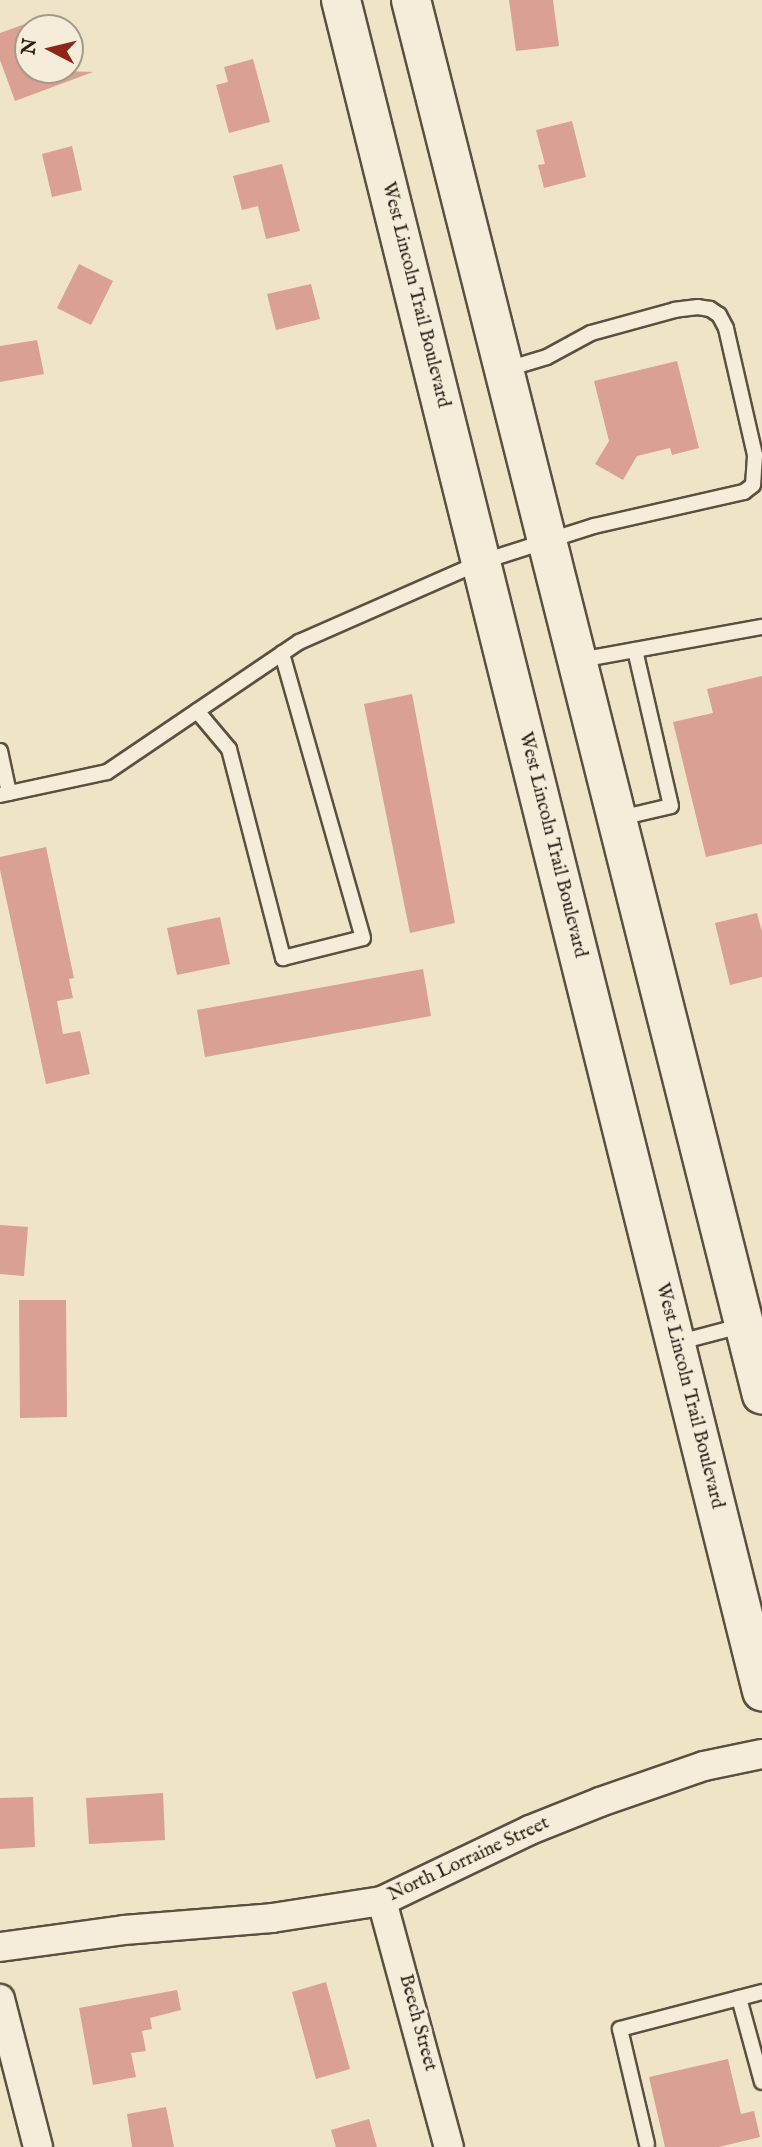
<!DOCTYPE html>
<html>
<head>
<meta charset="utf-8">
<style>
	body { margin:0 }
	#map { position:relative; width:762px; height:2147px; overflow:hidden; background:#efe4c6; font-family:"IM FELL English",serif }
	div>[style] { position:absolute }
	.building>* { inset:0; background:#daa092 }
	.roads { filter:drop-shadow(2px 0 #5a5042) drop-shadow(-2px 0 #5a5042) drop-shadow(0 2px #5a5042) drop-shadow(0 -2px #5a5042) }
	.lane>* { height:14px; margin:-7px; padding:0 7px; transform-origin:7px; border-radius:7px; background:#f5edda }
	.street>* { height:28px; margin:-14px; padding:0 14px; transform-origin:14px; border-radius:14px; background:#f5edda }
	.secondary>* { height:38px; margin:-19px; padding:0 19px; transform-origin:19px; border-radius:19px; background:#f5edda }
	span { translate:-50% -50%; white-space:nowrap; text-align:center; line-height:1.15; -webkit-text-stroke:6px #f5edda; paint-order:stroke }
	.street-label { font-size:19px; color:#291e16 }
	.north { position:absolute; left:14px; top:14px; width:70px; height:70px; box-sizing:border-box; background:#f5edda; border:2px solid #a39a8c; border-radius:50%; rotate:277deg; font-size:19px; font-weight:700; line-height:28px; text-align:center; color:#291e16 }
	.north::after { content:''; display:block; margin:auto; width:24px; height:32px; background:#8f2418; clip-path:polygon(50% 0,100% 100%,50% 72%,0 100%) }
</style>
</head>
<body>
<div id="map">
	<div class="building">
		<div style="clip-path:polygon(509px 0,553px 0,559px 46px,516px 51px)"></div>
		<div style="clip-path:polygon(28px 23px,28px 70px,93px 72px,15px 101px,0 60px,0 33px)"></div>
		<div style="clip-path:polygon(253px 59px,270px 122px,229px 133px,216px 85px,228px 82px,224px 67px)"></div>
		<div style="clip-path:polygon(572px 121px,586px 177px,544px 188px,538px 165px,545px 164px,536px 130px)"></div>
		<div style="clip-path:polygon(72px 146px,82px 190px,52px 197px,42px 154px)"></div>
		<div style="clip-path:polygon(282px 164px,300px 231px,266px 239px,258px 206px,242px 210px,233px 176px)"></div>
		<div style="clip-path:polygon(79px 264px,113px 281px,91px 325px,57px 308px)"></div>
		<div style="clip-path:polygon(311px 284px,320px 319px,276px 330px,267px 294px)"></div>
		<div style="clip-path:polygon(37px 340px,44px 374px,0 382px,0 346px)"></div>
		<div style="clip-path:polygon(677px 361px,699px 448px,672px 455px,670px 448px,637px 456px,623px 480px,595px 464px,609px 441px,594px 381px)"></div>
		<div style="clip-path:polygon(762px 676px,762px 844px,706px 857px,673px 722px,713px 713px,707px 689px)"></div>
		<div style="clip-path:polygon(412px 694px,455px 923px,410px 933px,364px 704px)"></div>
		<div style="clip-path:polygon(46px 847px,74px 978px,69px 979px,73px 998px,57px 1001px,63px 1034px,80px 1031px,90px 1074px,46px 1084px,0 870px,0 857px)"></div>
		<div style="clip-path:polygon(757px 913px,762px 932px,762px 977px,730px 985px,715px 923px)"></div>
		<div style="clip-path:polygon(220px 917px,230px 964px,177px 975px,167px 928px)"></div>
		<div style="clip-path:polygon(423px 969px,431px 1016px,205px 1057px,197px 1010px)"></div>
		<div style="clip-path:polygon(0 1225px,28px 1227px,24px 1276px,0 1274px)"></div>
		<div style="clip-path:polygon(19px 1300px,66px 1300px,67px 1417px,20px 1418px)"></div>
		<div style="clip-path:polygon(163px 1793px,165px 1840px,89px 1844px,86px 1798px)"></div>
		<div style="clip-path:polygon(33px 1797px,35px 1847px,0 1849px,0 1798px)"></div>
		<div style="clip-path:polygon(326px 1982px,350px 2069px,316px 2079px,292px 1992px)"></div>
		<div style="clip-path:polygon(177px 1990px,181px 2010px,150px 2018px,152px 2029px,142px 2031px,146px 2051px,131px 2053px,136px 2077px,93px 2085px,79px 2008px)"></div>
		<div style="clip-path:polygon(728px 2059px,741px 2114px,754px 2111px,760px 2137px,719px 2147px,665px 2147px,649px 2077px)"></div>
		<div style="clip-path:polygon(166px 2107px,174px 2147px,132px 2147px,127px 2114px)"></div>
		<div style="clip-path:polygon(369px 2119px,377px 2147px,336px 2147px,331px 2130px)"></div>
	</div>
	<div class="roads">
		<div class="lane">
			<div style="left:580px;top:660px;width:185px;rotate:-10.3deg"></div>
			<div style="left:197px;top:711px;width:50px;rotate:49.9deg"></div>
			<div style="left:229px;top:749px;width:216px;rotate:75.5deg"></div>
			<div style="left:283px;top:958px;width:82px;rotate:-14deg"></div>
			<div style="left:363px;top:938px;width:296px;rotate:-105.9deg"></div>
			<div style="left:0;top:751px;width:43px;rotate:77.9deg"></div>
			<div style="left:0;top:795px;width:109px;rotate:-12.1deg"></div>
			<div style="left:107px;top:772px;width:232px;rotate:-34.1deg"></div>
			<div style="left:299px;top:642px;width:199px;rotate:-23.7deg"></div>
			<div style="left:481px;top:562px;width:119px;rotate:-17.7deg"></div>
			<div style="left:594px;top:526px;width:154px;rotate:-12.8deg"></div>
			<div style="left:744px;top:492px;width:11px;rotate:-38deg"></div>
			<div style="left:753px;top:485px;width:30px;rotate:-86deg"></div>
			<div style="left:755px;top:455px;width:130px;rotate:-102.9deg"></div>
			<div style="left:726px;top:328px;width:15px;rotate:-118deg"></div>
			<div style="left:719px;top:315px;width:11px;rotate:-146deg"></div>
			<div style="left:710px;top:309px;width:12px;rotate:-171deg"></div>
			<div style="left:698px;top:307px;width:23px;rotate:173deg"></div>
			<div style="left:675px;top:310px;width:87px;rotate:164.7deg"></div>
			<div style="left:591px;top:333px;width:50px;rotate:151.4deg"></div>
			<div style="left:547px;top:357px;width:45px;rotate:163.2deg"></div>
			<div style="left:620px;top:818px;width:52px;rotate:-13.2deg"></div>
			<div style="left:671px;top:806px;width:160px;rotate:-103deg"></div>
			<div style="left:676px;top:1343px;width:70px;rotate:-14.8deg"></div>
			<div style="left:739px;top:1998px;width:87px;rotate:74.7deg"></div>
			<div style="left:647px;top:2144px;width:118px;rotate:-103.2deg"></div>
			<div style="left:620px;top:2029px;width:147px;rotate:-14.6deg"></div>
		</div>
		<div class="street">
			<div style="left:382px;top:1901px;width:255px;rotate:74.8deg"></div>
			<div style="left:0;top:1947px;width:125px;rotate:-7.8deg"></div>
			<div style="left:124px;top:1930px;width:148px;rotate:-4.6deg"></div>
			<div style="left:272px;top:1918px;width:111px;rotate:-8.8deg"></div>
			<div style="left:382px;top:1901px;width:164px;rotate:-25.6deg"></div>
			<div style="left:530px;top:1830px;width:75px;rotate:-21.8deg"></div>
			<div style="left:600px;top:1802px;width:110px;rotate:-19.1deg"></div>
			<div style="left:704px;top:1766px;width:59px;rotate:-11.7deg"></div>
			<div style="left:0;top:1999px;width:153px;rotate:75.6deg"></div>
		</div>
		<div class="secondary">
			<div style="left:341px;top:0;width:1743px;rotate:76.02deg"></div>
			<div style="left:411px;top:0;width:1438px;rotate:75.88deg"></div>
		</div>
	</div>
	<div class="street-label">
		<span style="left:415px;top:295px;rotate:76deg">West Lincoln Trail Boulevard</span>
		<span style="left:552px;top:845px;rotate:76deg">West Lincoln Trail Boulevard</span>
		<span style="left:689px;top:1396px;rotate:76deg">West Lincoln Trail Boulevard</span>
		<span style="left:469px;top:1860px;rotate:-25deg">North Lorraine Street</span>
		<span style="left:417px;top:2023px;rotate:75deg">Beech Street</span>
	</div>
	<div class="north">N</div>
</div>
</body>
</html>
